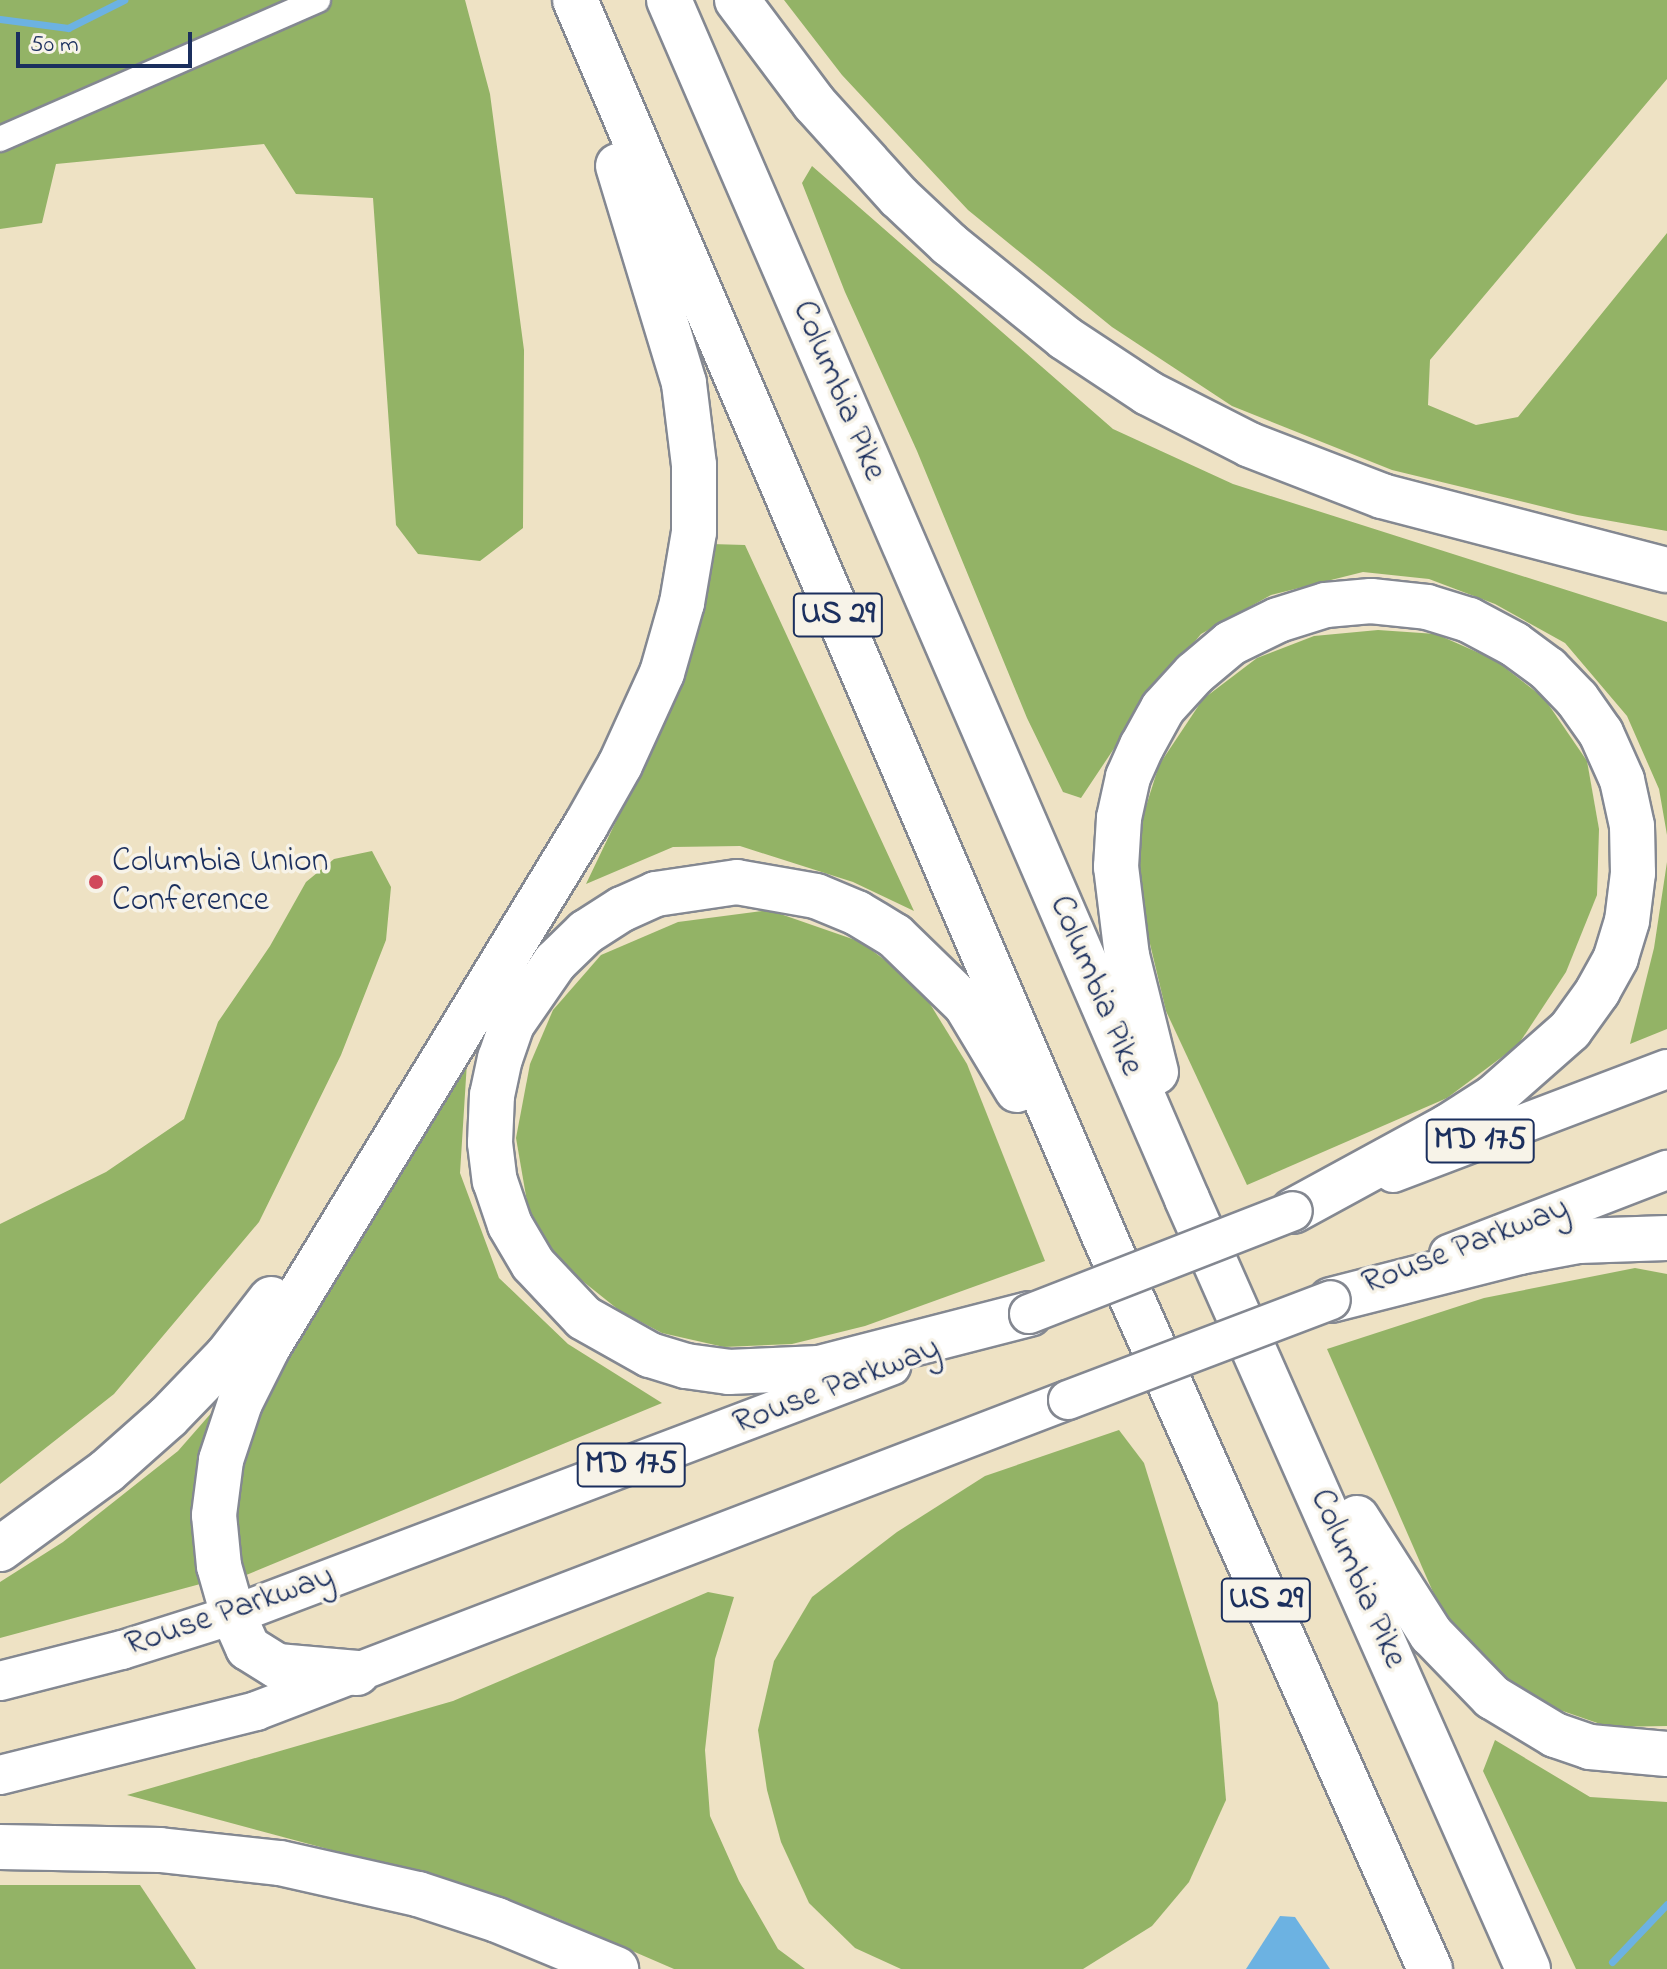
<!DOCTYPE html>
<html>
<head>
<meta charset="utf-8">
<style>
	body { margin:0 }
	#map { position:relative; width:1667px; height:1969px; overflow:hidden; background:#eee2c4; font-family:"Indie Flower",sans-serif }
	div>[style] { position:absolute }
	.forest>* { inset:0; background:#93b366 }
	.water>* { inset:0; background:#6cb2e2 }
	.stream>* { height:7px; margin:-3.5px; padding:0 3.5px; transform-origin:3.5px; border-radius:3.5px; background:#6cb2e2 }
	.roads { filter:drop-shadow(2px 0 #848891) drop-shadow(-2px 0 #848891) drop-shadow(0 2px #848891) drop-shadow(0 -2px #848891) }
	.street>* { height:24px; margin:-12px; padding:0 12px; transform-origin:12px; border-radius:12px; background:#fff }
	.primary>* { height:38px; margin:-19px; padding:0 19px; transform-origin:19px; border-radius:19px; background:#fff }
	.highway>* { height:44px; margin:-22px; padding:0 22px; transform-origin:22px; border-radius:22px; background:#fff }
	.bridges { filter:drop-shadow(2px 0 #848891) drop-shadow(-2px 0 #848891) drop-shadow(0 2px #848891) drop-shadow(0 -2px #848891) }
	.primary-bridge>* { height:38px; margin:-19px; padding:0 19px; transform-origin:19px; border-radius:19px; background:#fff }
	.dots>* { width:22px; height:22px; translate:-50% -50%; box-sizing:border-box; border:4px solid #f7f3e8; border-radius:50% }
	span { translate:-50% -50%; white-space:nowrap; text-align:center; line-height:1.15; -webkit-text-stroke:7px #f7f3e8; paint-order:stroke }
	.shield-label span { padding:2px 6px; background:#f7f3e8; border:2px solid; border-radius:6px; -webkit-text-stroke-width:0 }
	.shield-label { font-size:32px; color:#1b2f5e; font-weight:700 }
	.street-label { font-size:34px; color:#1b2f5e }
	.poi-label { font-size:34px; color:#1b2f5e }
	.left { translate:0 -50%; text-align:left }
	.scale { position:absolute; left:16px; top:32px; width:176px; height:36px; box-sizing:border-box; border:4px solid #1b2f5e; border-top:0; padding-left:10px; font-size:24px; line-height:28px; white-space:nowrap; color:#1b2f5e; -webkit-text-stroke:6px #f7f3e8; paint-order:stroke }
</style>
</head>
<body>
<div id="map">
	<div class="forest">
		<div style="clip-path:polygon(0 0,465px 0,490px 94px,524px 350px,523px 528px,480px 561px,418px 554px,396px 525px,373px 198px,296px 194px,264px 144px,56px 164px,42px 223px,0 229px)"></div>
		<div style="clip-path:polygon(784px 0,1667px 0,1667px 79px,1430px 360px,1428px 405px,1476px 425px,1518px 417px,1667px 233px,1667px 531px,1577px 515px,1392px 470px,1232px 406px,1112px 327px,968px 210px,842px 75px)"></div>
		<div style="clip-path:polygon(812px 166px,1113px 429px,1233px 484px,1667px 622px,1667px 835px,1659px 789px,1627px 716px,1565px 643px,1495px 604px,1429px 579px,1363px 572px,1271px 595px,1201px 634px,1147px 699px,1081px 798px,1063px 792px,1027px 718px,917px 451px,845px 292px,802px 183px)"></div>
		<div style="clip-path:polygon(711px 544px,745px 545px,914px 911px,853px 882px,740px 846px,673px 847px,586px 884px,675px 698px)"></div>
		<div style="clip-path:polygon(1378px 630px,1436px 634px,1495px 660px,1544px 698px,1587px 761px,1599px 829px,1597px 895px,1566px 972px,1518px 1045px,1447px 1098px,1247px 1185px,1166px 1011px,1135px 881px,1143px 816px,1159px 765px,1203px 699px,1257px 658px,1314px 636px)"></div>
		<div style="clip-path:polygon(372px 851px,391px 887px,386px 940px,341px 1055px,259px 1222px,114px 1394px,0 1484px,0 1224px,106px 1172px,184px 1119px,218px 1022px,270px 946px,306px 882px,334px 859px)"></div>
		<div style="clip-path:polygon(1667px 862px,1667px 1029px,1630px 1044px,1654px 948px)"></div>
		<div style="clip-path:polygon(769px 910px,861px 942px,919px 986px,967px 1064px,1045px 1261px,865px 1326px,792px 1344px,724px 1347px,662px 1333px,620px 1311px,565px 1267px,531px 1225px,516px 1138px,530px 1064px,553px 1010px,601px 955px,678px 922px)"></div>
		<div style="clip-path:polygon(467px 1062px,460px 1173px,499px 1278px,568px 1344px,662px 1403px,239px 1578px,232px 1503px,243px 1425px)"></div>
		<div style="clip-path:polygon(1635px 1268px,1667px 1274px,1667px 1726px,1609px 1727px,1525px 1698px,1464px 1649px,1433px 1592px,1327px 1349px,1484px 1298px)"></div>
		<div style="clip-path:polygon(227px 1395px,203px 1476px,194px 1538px,204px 1583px,0 1638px,0 1582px,63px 1542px,178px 1451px)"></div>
		<div style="clip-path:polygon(1119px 1430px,1144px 1463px,1218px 1703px,1226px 1800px,1189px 1882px,1152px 1926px,1083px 1969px,901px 1969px,855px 1948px,809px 1903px,781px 1842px,767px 1790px,758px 1730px,774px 1661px,812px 1597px,897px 1532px,985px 1476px)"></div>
		<div style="clip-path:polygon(708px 1592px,734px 1597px,715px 1659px,705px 1750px,710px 1816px,739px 1881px,778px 1949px,805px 1969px,674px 1969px,556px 1918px,421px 1874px,127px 1795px,453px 1701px)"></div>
		<div style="clip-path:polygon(1495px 1740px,1590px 1797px,1667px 1802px,1667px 1969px,1576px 1969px,1483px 1771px)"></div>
		<div style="clip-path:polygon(0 1885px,140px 1885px,196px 1969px,0 1969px)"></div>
	</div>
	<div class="water">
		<div style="clip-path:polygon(1280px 1916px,1295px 1917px,1330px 1969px,1246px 1969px)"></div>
	</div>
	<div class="stream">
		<div style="left:0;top:19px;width:69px;rotate:7.5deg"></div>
		<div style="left:68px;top:28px;width:63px;rotate:-26.6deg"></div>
		<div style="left:1612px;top:1962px;width:80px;rotate:-46.5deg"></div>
	</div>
	<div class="roads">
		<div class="street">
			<div style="left:0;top:139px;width:347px;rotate:-23.6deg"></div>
		</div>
		<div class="primary">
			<div style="left:1393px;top:1173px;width:293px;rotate:-20.8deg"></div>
			<div style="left:1449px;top:1254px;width:234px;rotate:-21.1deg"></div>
			<div style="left:0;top:1681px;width:126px;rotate:-14.3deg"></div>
			<div style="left:122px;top:1650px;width:116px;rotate:-17.5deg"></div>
			<div style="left:233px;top:1615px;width:704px;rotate:-20.73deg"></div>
			<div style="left:0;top:1775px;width:264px;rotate:-14deg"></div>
			<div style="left:256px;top:1711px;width:870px;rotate:-20.96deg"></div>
		</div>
		<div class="highway">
			<div style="left:575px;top:0;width:1339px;rotate:66.82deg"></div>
			<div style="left:1102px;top:1231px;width:808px;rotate:66.04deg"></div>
			<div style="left:669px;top:0;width:1306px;rotate:66.63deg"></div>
			<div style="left:1187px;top:1199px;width:842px;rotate:66.11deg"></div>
			<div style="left:737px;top:0;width:129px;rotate:53.2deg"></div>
			<div style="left:814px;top:103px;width:127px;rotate:47.9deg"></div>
			<div style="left:899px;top:197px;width:69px;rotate:43.2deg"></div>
			<div style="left:949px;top:244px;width:149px;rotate:39deg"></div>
			<div style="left:1065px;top:338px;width:100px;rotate:33.5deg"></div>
			<div style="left:1148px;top:393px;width:114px;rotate:27deg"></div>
			<div style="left:1250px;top:445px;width:142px;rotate:21.1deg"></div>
			<div style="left:1382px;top:496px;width:294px;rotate:14.6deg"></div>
			<div style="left:1156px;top:1072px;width:120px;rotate:-104deg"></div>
			<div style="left:1127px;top:956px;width:90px;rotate:-97deg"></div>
			<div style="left:1116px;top:867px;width:49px;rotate:-86.5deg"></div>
			<div style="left:1119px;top:818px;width:42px;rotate:-77.6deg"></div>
			<div style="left:1128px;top:777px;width:34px;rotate:-66deg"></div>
			<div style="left:1142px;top:746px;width:43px;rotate:-61.1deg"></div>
			<div style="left:1163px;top:708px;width:46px;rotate:-47.6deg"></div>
			<div style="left:1194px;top:674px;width:48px;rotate:-40deg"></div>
			<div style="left:1231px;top:643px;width:52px;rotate:-26.1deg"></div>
			<div style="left:1278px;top:620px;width:50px;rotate:-17.4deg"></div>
			<div style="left:1326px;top:605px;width:45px;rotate:-5.1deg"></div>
			<div style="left:1371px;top:601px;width:56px;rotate:6.1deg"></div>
			<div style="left:1427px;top:607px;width:44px;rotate:17.2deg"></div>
			<div style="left:1469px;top:620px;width:51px;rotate:28.1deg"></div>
			<div style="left:1514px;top:644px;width:42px;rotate:36.3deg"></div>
			<div style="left:1548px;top:669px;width:42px;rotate:46deg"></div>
			<div style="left:1577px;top:699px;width:42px;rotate:54.8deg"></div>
			<div style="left:1601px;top:733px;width:51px;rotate:65.9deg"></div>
			<div style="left:1622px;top:780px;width:47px;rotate:77.7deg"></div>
			<div style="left:1632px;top:826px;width:47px;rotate:88.8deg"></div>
			<div style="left:1633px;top:873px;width:48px;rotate:97.1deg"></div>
			<div style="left:1627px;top:921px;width:39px;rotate:107deg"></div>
			<div style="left:1616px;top:958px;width:38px;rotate:119deg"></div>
			<div style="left:1598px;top:991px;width:48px;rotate:125.7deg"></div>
			<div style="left:1570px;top:1030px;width:101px;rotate:138.6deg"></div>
			<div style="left:1494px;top:1097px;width:56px;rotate:147.4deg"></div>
			<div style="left:1447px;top:1127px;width:175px;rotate:151.4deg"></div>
			<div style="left:1017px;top:1090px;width:99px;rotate:-121deg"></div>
			<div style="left:966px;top:1005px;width:99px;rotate:-135.8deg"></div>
			<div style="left:895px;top:936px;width:44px;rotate:-148.8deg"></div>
			<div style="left:857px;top:913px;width:44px;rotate:-157.5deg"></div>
			<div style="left:816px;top:896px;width:80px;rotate:-170deg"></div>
			<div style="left:737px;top:882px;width:82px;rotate:171.6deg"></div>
			<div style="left:656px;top:894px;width:37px;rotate:156deg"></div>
			<div style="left:622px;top:909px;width:43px;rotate:147.4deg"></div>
			<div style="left:586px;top:932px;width:43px;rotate:135.9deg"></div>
			<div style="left:555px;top:962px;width:75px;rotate:124.7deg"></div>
			<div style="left:512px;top:1024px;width:36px;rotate:109deg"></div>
			<div style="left:500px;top:1058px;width:38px;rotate:102deg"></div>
			<div style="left:492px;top:1095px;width:48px;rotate:92.4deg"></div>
			<div style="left:490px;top:1143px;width:38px;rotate:83deg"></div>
			<div style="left:495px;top:1181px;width:46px;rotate:71.2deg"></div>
			<div style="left:510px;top:1225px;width:45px;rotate:59.5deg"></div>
			<div style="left:533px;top:1264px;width:74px;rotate:46.6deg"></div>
			<div style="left:584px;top:1318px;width:76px;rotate:29.3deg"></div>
			<div style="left:650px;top:1355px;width:38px;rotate:17deg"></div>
			<div style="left:686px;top:1366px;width:43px;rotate:7.9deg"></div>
			<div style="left:729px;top:1372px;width:90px;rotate:-2.5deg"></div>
			<div style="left:819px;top:1368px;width:217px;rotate:-14.4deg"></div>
			<div style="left:1331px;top:1300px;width:195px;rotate:-14.3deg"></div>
			<div style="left:1520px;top:1252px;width:60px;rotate:-10.6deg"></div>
			<div style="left:1579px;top:1241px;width:88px;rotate:-2deg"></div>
			<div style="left:1357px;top:1518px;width:138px;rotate:57.5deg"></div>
			<div style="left:1431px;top:1634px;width:88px;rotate:45.9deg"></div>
			<div style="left:1492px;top:1697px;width:74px;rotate:31.1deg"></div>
			<div style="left:1555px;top:1735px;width:37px;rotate:19deg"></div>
			<div style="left:1590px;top:1747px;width:77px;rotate:5.2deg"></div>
			<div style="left:0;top:1549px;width:132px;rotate:-36.1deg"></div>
			<div style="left:107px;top:1471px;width:81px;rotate:-41.5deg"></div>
			<div style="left:168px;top:1417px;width:85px;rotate:-46deg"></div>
			<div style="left:227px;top:1356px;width:72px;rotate:-52.3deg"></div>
			<div style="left:357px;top:1673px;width:80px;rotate:-175deg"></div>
			<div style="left:277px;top:1666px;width:34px;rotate:-148deg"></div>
			<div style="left:248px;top:1648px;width:36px;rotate:-114deg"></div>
			<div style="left:233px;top:1615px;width:51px;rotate:-105.9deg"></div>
			<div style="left:219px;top:1566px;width:51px;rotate:-95.6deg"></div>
			<div style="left:214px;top:1515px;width:55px;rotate:-82.7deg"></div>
			<div style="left:221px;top:1460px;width:60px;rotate:-71.6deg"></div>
			<div style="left:240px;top:1403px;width:63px;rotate:-63.4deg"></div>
			<div style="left:268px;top:1347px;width:611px;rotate:-58.65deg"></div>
			<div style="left:586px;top:825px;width:69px;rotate:-60.5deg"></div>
			<div style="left:620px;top:765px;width:101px;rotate:-65.5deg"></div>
			<div style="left:662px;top:673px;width:73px;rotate:-74.1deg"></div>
			<div style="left:682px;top:603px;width:72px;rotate:-80.4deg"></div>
			<div style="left:694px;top:532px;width:67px;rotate:-90deg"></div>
			<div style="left:694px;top:465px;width:83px;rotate:-97deg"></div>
			<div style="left:684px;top:383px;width:227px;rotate:-106.9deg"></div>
			<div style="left:0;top:1847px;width:160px;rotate:1.1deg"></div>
			<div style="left:160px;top:1850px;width:121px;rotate:6.2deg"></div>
			<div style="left:280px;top:1863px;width:141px;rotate:12.7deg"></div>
			<div style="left:418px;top:1894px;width:83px;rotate:18.2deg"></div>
			<div style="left:497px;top:1920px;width:129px;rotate:22.4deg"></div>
		</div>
	</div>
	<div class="bridges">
		<div class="primary-bridge">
			<div style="left:1029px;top:1314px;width:283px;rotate:-21.3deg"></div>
			<div style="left:1068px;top:1400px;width:281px;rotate:-20.8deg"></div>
		</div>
	</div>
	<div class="dots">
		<div style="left:96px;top:882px;background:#d1495b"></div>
	</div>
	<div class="shield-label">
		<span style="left:838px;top:615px">US 29</span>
		<span style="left:1480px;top:1141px">MD 175</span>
		<span style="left:631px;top:1465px">MD 175</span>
		<span style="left:1266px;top:1600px">US 29</span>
	</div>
	<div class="street-label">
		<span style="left:838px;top:391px;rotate:67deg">Columbia Pike</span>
		<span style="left:1095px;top:986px;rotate:67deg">Columbia Pike</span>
		<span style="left:1466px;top:1247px;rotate:-21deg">Rouse Parkway</span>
		<span style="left:837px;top:1387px;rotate:-21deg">Rouse Parkway</span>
		<span style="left:1357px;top:1579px;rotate:66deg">Columbia Pike</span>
		<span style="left:230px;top:1612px;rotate:-19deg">Rouse Parkway</span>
	</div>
	<div class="poi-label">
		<span class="left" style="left:112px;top:882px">Columbia Union<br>Conference</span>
	</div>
	<div class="scale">50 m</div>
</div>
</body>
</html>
